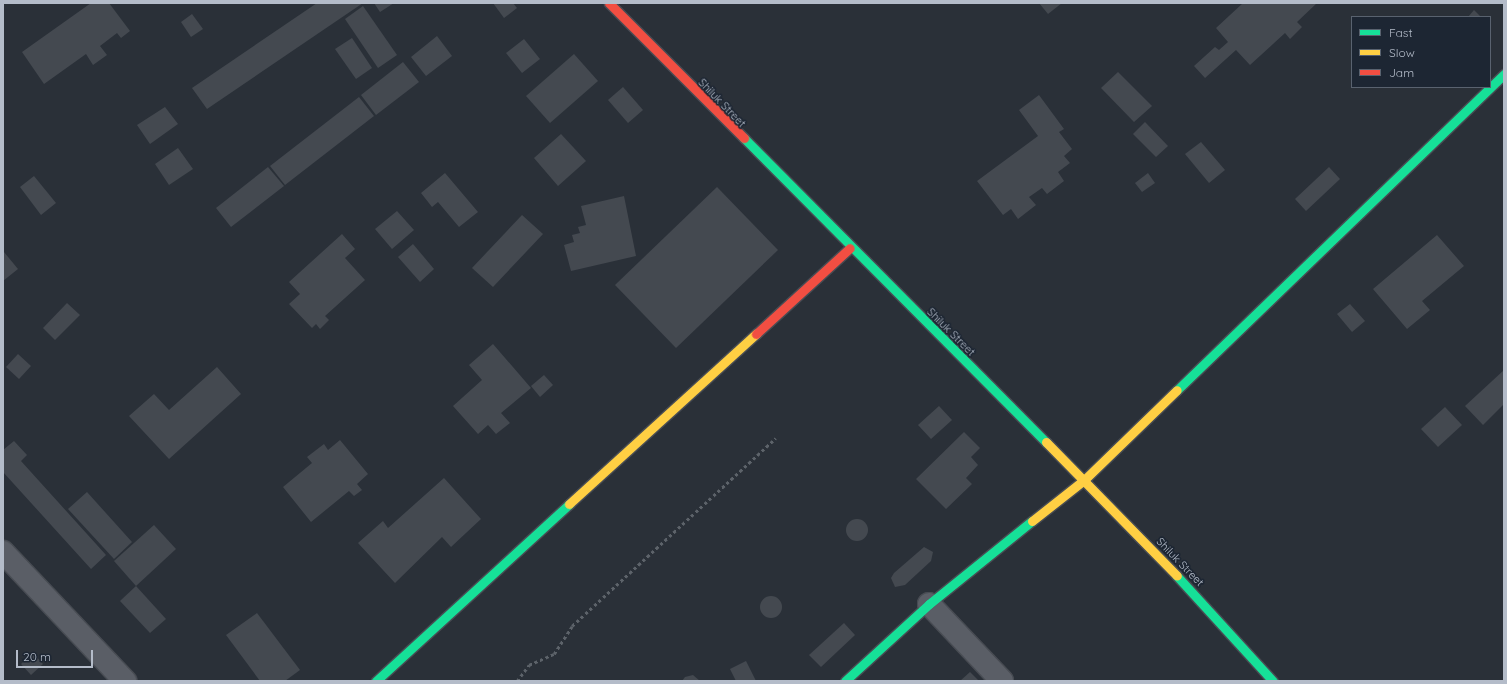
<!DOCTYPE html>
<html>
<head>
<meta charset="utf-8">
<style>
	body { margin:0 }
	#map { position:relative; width:1507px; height:684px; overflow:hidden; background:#2a3038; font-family:Quicksand,sans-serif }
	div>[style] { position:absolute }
	.building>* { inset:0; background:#444950 }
	.round { border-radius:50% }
	.path>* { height:2.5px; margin-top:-1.25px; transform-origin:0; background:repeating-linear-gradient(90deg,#5d636a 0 3px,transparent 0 6px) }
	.roads { filter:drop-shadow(1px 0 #484c53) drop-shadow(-1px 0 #484c53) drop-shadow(0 1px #484c53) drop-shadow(0 -1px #484c53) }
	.street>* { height:22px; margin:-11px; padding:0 11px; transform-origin:11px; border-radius:11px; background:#5a5e66 }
	.fast>* { height:9px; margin:-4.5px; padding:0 4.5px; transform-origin:4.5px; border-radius:4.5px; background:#16e098 }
	.slow>* { height:9px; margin:-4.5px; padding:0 4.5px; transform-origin:4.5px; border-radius:4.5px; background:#ffcf43 }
	.jam>* { height:9px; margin:-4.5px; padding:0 4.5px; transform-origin:4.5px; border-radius:4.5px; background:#f24e42 }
	span { translate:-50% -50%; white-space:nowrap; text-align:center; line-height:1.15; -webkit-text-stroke:3.5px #1d2633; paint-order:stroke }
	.street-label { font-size:11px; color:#b4bcc9 }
	.frame { position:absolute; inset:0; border:4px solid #b4bcc9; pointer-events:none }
	.legend { position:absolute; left:1351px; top:16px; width:140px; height:72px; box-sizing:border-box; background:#1d2633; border:1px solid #59626f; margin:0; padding:5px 7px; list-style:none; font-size:12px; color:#b4bcc9 }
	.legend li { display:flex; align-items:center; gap:8px; height:20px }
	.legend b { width:20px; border:1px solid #59626f }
	.scale { position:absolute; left:16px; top:650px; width:77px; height:18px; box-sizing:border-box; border:2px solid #b4bcc9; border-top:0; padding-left:5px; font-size:12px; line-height:14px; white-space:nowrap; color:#b4bcc9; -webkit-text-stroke:3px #1d2633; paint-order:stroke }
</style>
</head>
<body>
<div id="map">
	<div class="building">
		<div style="clip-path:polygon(91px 3px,109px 3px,130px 31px,121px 38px,117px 33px,100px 46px,107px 55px,93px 65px,86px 54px,44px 84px,22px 52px)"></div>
		<div style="clip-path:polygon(317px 3px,363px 3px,207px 109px,192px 88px)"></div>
		<div style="clip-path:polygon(374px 3px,394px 3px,380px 12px)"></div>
		<div style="clip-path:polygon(493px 3px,513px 3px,517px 8px,504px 18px)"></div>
		<div style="clip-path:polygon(1039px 3px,1062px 3px,1048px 14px)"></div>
		<div style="clip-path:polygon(1243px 3px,1317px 3px,1297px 22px,1302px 27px,1290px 39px,1285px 33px,1250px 65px,1236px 50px,1205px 78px,1194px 66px,1215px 47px,1219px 50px,1228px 42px,1216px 28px)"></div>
		<div style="clip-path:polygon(363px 6px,397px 55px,378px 68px,345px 19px)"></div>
		<div style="clip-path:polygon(1474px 10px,1481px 17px,1468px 17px)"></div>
		<div style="clip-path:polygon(192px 14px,203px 29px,191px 37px,181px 22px)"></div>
		<div style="clip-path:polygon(437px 36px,452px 56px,426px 76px,411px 57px)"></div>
		<div style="clip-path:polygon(352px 38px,372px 68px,356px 79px,335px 49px)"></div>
		<div style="clip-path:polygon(524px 39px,540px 59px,522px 73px,506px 53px)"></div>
		<div style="clip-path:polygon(574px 54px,598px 81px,550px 123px,526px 96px)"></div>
		<div style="clip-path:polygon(403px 62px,419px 82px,376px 115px,361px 95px)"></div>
		<div style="clip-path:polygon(1118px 72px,1152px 106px,1134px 122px,1101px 88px)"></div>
		<div style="clip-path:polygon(623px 87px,643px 110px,628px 123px,608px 100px)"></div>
		<div style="clip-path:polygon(1039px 95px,1064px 129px,1059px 132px,1072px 149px,1064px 156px,1070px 163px,1058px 172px,1064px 181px,1047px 194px,1042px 188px,1029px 197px,1036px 205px,1018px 219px,1011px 209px,1003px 215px,977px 181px,1038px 136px,1019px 110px)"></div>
		<div style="clip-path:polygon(359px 97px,374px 116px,285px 185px,270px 166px)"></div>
		<div style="clip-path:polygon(165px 107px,178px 124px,150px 144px,137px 125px)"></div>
		<div style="clip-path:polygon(1145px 122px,1168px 146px,1156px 157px,1133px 134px)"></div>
		<div style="clip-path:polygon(561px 134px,586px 161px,558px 186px,534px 158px)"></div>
		<div style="clip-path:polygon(1201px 142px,1225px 170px,1209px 183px,1185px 154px)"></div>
		<div style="clip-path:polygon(178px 148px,193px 169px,169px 185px,155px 164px)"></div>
		<div style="clip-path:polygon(268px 167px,284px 186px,231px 227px,216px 208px)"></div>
		<div style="clip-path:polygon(1329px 167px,1340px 179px,1306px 211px,1295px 199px)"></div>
		<div style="clip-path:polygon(445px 173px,478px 212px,459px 227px,438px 202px,432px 207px,421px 193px)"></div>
		<div style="clip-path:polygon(1148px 173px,1155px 183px,1142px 192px,1135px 183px)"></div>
		<div style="clip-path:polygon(34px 176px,56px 203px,41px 215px,20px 187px)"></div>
		<div style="clip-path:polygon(717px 187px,778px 250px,676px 348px,615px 285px)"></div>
		<div style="clip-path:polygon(624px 196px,636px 256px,571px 271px,564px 245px,574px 242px,572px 235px,580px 233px,578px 227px,586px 225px,581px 206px)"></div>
		<div style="clip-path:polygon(397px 211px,414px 230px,392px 249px,375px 229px)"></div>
		<div style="clip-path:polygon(522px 215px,543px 234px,493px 287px,472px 268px)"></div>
		<div style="clip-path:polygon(342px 234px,355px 249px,345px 258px,365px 280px,325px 316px,329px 320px,320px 329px,316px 324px,312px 328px,289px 304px,300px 294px,289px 282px)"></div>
		<div style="clip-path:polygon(1437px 235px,1464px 266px,1422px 301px,1430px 310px,1407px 329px,1373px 289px)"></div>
		<div style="clip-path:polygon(413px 244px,434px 269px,420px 282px,398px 257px)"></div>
		<div style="clip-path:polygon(4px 252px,18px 269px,3px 281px,3px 253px)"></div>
		<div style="clip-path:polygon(67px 303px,80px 315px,55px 340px,43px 328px)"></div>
		<div style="clip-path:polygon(1350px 304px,1365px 321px,1352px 332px,1337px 314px)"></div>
		<div style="clip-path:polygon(493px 344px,531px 388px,501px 413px,510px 423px,496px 434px,488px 425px,478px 434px,453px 406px,482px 380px,469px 365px)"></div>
		<div style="clip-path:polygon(18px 354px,31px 366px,19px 379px,6px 367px)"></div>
		<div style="clip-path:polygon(217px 367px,241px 394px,169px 459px,129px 416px,154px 394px,169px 410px)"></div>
		<div style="clip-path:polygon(1504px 370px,1504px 404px,1483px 425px,1465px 406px)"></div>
		<div style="clip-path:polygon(544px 375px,553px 385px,540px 397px,531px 386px)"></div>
		<div style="clip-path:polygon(939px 406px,952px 420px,931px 439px,918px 425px)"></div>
		<div style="clip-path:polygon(1445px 407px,1462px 425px,1438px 447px,1421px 429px)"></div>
		<div style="clip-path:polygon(964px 432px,980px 448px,971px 457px,978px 465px,966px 478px,972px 484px,946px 509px,916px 479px)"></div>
		<div style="clip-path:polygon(340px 440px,368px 474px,357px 484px,362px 490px,354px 496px,349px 491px,311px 522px,283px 487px,312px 463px,307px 457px,324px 444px,328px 450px)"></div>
		<div style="clip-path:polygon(14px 441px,27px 455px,21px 461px,106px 555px,91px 569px,3px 472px,3px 450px)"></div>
		<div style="clip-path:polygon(444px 478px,481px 519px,451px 547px,442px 537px,395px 583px,358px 543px,383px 521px,388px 528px)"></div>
		<div style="clip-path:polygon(87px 492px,132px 542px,114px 559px,68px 509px)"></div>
		<div class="round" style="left:846px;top:519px;width:22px;height:22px"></div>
		<div style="clip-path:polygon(154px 525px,176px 549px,136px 586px,114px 561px)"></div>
		<div style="clip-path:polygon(924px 547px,933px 552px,931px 561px,905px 585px,895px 587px,891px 578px,894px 573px)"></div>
		<div style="clip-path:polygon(136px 586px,166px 619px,150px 633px,120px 601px)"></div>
		<div class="round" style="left:760px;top:596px;width:22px;height:22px"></div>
		<div style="clip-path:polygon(257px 613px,300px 670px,285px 681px,260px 681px,226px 635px)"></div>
		<div style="clip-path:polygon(844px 623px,855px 635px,821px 667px,809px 655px)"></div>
		<div style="clip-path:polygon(33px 653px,43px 664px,31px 675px,21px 664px)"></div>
		<div style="clip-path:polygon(746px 661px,756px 681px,736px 681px,730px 669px)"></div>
		<div style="clip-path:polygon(970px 672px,979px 681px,960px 681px)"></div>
		<div style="clip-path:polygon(693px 675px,700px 681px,682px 681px,685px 677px)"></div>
	</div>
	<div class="path">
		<div style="left:517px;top:681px;width:20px;rotate:-53deg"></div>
		<div style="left:529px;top:665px;width:27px;rotate:-24deg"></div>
		<div style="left:554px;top:654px;width:33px;rotate:-57deg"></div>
		<div style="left:572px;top:626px;width:277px;rotate:-42.7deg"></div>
	</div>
	<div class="roads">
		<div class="street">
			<div style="left:3px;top:552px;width:178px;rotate:46.6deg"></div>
			<div style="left:929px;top:604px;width:106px;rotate:46.5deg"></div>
		</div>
		<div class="fast">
			<div style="left:744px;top:138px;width:429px;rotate:45.2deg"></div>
			<div style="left:1177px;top:390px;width:455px;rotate:-44deg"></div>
			<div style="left:1177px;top:576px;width:142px;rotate:47.6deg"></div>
			<div style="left:376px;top:681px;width:262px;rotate:-42.5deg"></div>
			<div style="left:845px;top:681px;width:114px;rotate:-42.5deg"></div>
			<div style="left:929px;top:604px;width:132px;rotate:-38.9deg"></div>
		</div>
		<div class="slow">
			<div style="left:1046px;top:442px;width:187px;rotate:45.6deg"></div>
			<div style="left:569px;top:504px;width:253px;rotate:-42.3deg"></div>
			<div style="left:1032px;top:521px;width:66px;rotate:-38.3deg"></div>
			<div style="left:1084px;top:480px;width:129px;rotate:-44.1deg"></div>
		</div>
		<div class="jam">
			<div style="left:609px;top:3px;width:191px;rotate:45deg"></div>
			<div style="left:756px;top:334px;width:127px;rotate:-42.5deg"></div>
		</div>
	</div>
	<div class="street-label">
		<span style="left:722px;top:103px;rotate:46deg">Shiluk Street</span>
		<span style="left:951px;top:332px;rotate:45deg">Shiluk Street</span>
		<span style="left:1180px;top:562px;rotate:46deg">Shiluk Street</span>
	</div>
	<div class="frame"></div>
	<ul class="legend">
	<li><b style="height:5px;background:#16e098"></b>Fast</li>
	<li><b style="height:5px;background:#ffcf43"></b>Slow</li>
	<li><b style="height:5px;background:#f24e42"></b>Jam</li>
	</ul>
	<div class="scale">20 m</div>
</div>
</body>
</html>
